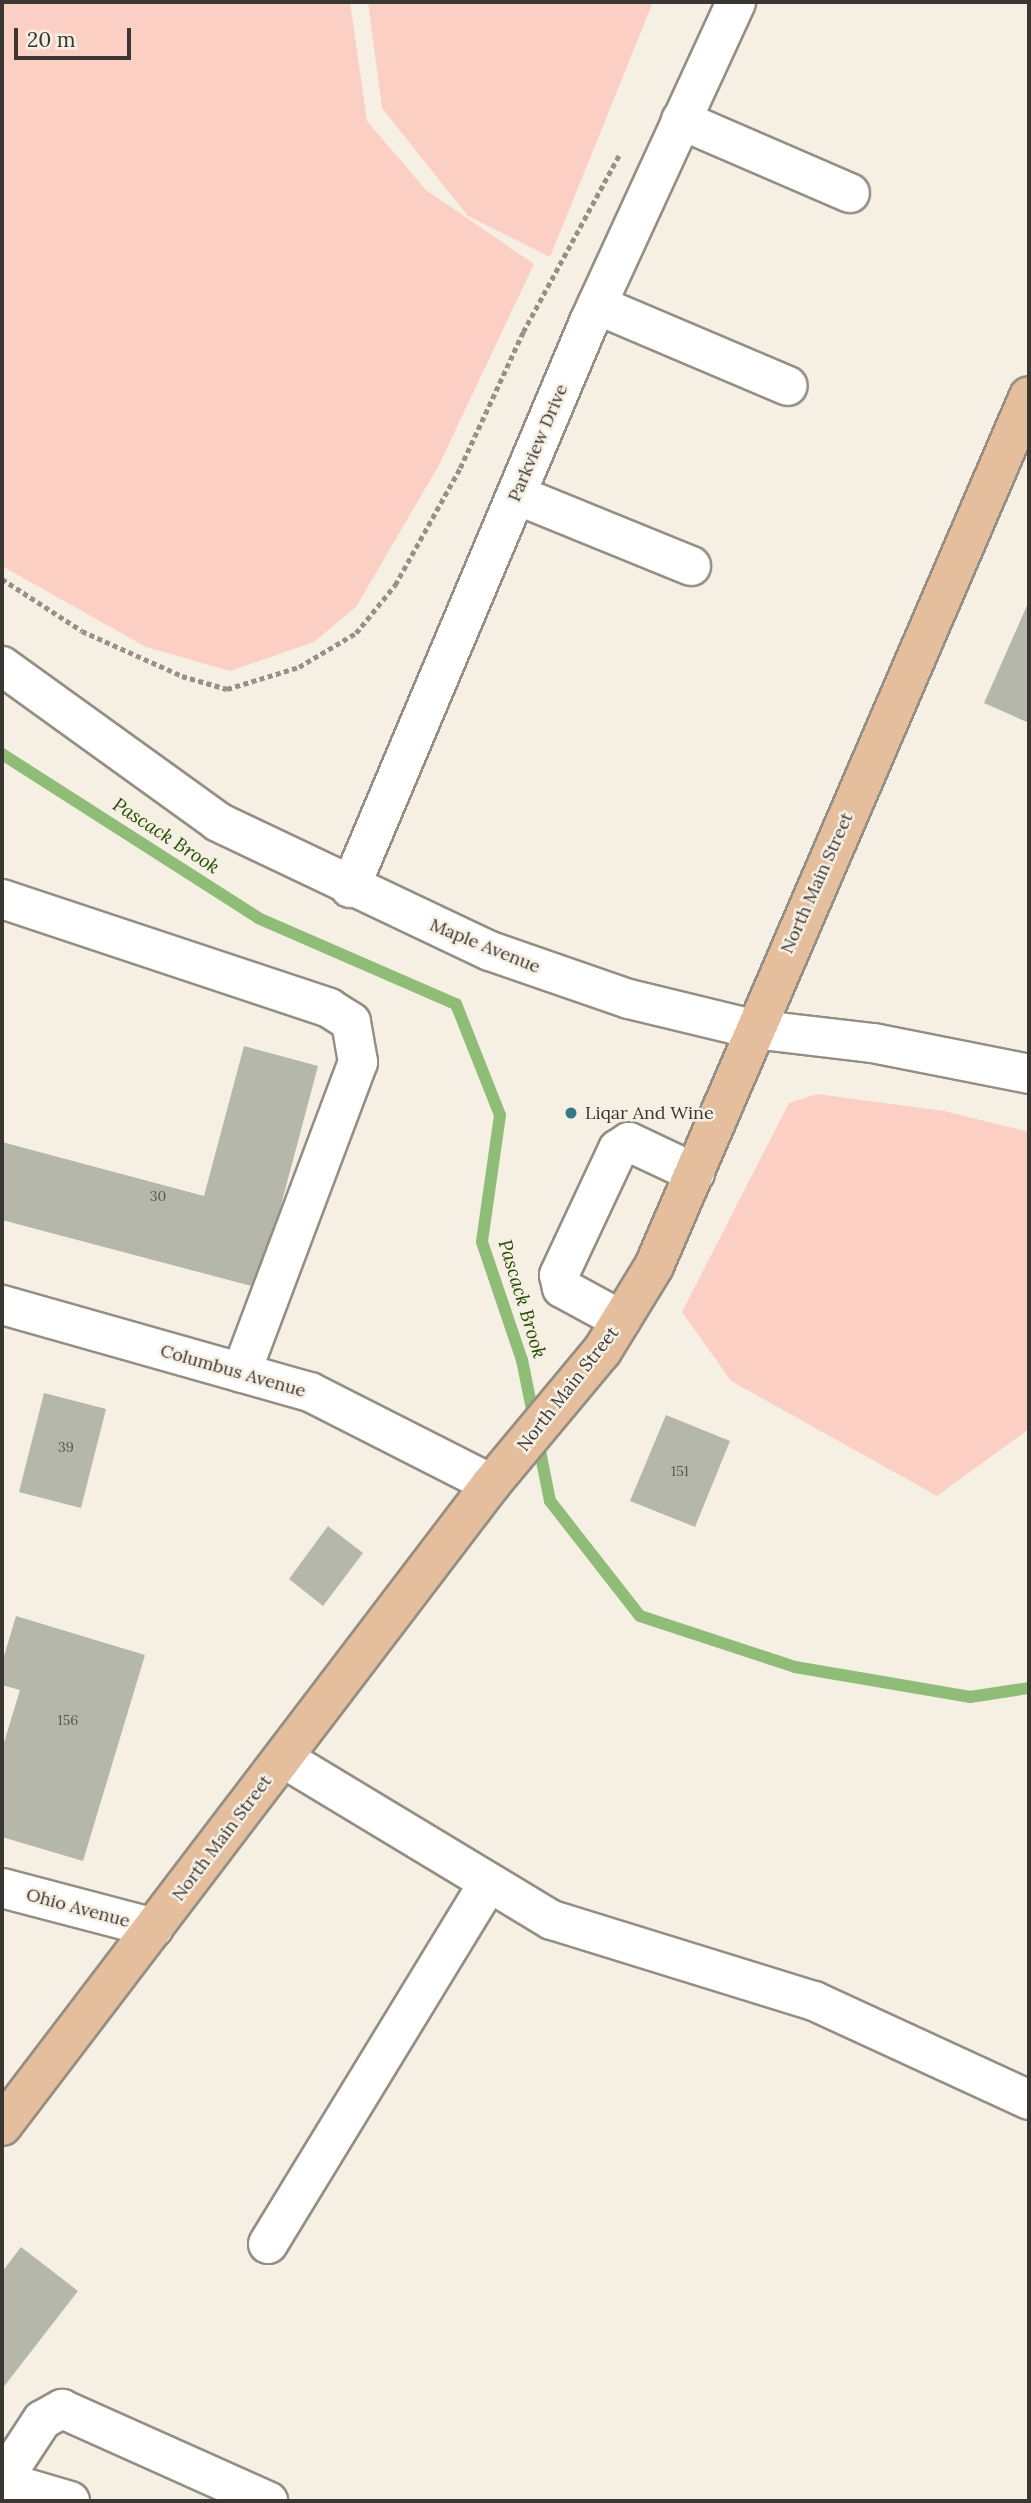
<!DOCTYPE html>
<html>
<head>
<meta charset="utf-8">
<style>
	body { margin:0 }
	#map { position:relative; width:1031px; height:2503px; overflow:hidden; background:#f6efe3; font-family:Lora,serif }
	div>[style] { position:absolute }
	.green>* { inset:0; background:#fccfc4 }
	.stream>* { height:12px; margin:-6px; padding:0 6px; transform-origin:6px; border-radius:6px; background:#8fbd77 }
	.building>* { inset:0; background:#b6b7ab }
	.path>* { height:4.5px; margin-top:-2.25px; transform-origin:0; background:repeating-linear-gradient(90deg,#969188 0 5px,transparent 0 8.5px) }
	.roads { filter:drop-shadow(2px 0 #948e83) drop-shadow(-2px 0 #948e83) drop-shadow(0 2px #948e83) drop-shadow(0 -2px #948e83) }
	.minor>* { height:38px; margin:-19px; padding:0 19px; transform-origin:19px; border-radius:19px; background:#fff }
	.major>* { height:38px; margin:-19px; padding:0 19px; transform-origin:19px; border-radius:19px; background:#e5be9e }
	.dots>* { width:19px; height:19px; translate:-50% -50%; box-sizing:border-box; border:4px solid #f6efe3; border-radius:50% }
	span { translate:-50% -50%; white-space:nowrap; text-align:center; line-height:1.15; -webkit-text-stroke:5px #f6efe3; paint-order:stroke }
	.number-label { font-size:14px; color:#595750 }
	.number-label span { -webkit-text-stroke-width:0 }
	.street-label { font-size:18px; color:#3a3732 }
	.poi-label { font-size:18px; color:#3a3732 }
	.left { translate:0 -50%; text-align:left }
	.water-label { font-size:19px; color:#234d00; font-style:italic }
	.frame { position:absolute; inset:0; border:4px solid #3a3732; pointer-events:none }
	.scale { position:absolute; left:14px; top:28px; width:117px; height:32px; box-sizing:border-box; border:4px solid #3a3732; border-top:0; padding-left:9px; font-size:21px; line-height:24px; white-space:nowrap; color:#3a3732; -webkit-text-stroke:5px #f6efe3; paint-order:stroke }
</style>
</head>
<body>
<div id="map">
	<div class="green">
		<div style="clip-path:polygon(2px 2px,350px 2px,367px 121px,426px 190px,534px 264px,439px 465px,356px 607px,314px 642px,230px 671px,146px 647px,2px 566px)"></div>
		<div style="clip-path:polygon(368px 2px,653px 2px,550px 257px,468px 216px,382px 108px)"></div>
		<div style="clip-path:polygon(817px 1094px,944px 1111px,1029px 1132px,1029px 1429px,937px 1496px,731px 1381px,682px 1312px,789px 1103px)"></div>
	</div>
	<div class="stream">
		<div style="left:2px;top:754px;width:304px;rotate:32.6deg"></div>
		<div style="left:258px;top:918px;width:216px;rotate:23.5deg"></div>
		<div style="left:456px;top:1004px;width:119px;rotate:68.4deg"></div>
		<div style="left:500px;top:1115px;width:128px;rotate:98.1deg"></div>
		<div style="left:482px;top:1242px;width:125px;rotate:71.3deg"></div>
		<div style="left:522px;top:1360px;width:60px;rotate:78.5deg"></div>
		<div style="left:538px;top:1441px;width:61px;rotate:78.7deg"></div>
		<div style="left:550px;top:1501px;width:146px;rotate:52deg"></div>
		<div style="left:640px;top:1616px;width:163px;rotate:18.2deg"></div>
		<div style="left:795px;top:1667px;width:178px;rotate:9.7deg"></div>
		<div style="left:970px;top:1697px;width:60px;rotate:-8.7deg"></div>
	</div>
	<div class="building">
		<div style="clip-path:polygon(1029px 601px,1029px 723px,984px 703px)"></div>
		<div style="clip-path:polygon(244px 1046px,318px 1066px,259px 1288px,2px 1220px,2px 1142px,204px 1196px)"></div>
		<div style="clip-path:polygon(44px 1393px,106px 1409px,81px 1508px,19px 1492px)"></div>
		<div style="clip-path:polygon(666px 1415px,730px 1441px,695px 1527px,630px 1501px)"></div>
		<div style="clip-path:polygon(328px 1526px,363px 1553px,323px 1606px,289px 1579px)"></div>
		<div style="clip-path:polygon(16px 1616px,145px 1655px,83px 1861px,2px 1837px,2px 1749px,20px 1690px,2px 1685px,2px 1663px)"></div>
		<div style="clip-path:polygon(21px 2247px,78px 2291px,2px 2389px,2px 2272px)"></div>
	</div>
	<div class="path">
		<div style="left:2px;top:579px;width:95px;rotate:33deg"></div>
		<div style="left:82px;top:631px;width:110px;rotate:24.2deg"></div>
		<div style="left:182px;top:676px;width:47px;rotate:16.1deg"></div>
		<div style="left:227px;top:689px;width:75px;rotate:-17deg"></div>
		<div style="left:299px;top:667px;width:66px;rotate:-30.8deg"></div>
		<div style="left:356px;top:633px;width:62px;rotate:-50.9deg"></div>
		<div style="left:395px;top:585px;width:134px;rotate:-60.9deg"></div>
		<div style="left:460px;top:468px;width:150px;rotate:-65.1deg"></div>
		<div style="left:523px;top:332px;width:201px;rotate:-61.5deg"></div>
	</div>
	<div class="roads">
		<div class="minor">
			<div style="left:681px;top:120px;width:184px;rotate:23.4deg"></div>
			<div style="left:597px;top:305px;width:207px;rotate:23deg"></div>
			<div style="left:517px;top:495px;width:188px;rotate:22.2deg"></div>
			<div style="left:2px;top:666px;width:266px;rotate:35.8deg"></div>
			<div style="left:218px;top:822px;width:301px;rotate:25.4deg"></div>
			<div style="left:490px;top:951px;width:147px;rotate:19.1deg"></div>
			<div style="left:629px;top:999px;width:128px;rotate:13.6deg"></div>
			<div style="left:753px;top:1029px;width:121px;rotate:6.7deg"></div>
			<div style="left:873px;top:1043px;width:159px;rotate:11.2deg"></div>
			<div style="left:350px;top:888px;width:614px;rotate:-67.11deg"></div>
			<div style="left:589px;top:322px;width:352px;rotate:-65.3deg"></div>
			<div style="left:2px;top:899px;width:345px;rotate:18.4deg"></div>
			<div style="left:329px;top:1008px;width:26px;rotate:32deg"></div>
			<div style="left:351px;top:1022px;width:41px;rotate:80.1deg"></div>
			<div style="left:358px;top:1062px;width:332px;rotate:110.6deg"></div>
			<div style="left:2px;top:1305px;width:320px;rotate:15.8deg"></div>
			<div style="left:310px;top:1392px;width:203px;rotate:26.9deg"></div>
			<div style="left:621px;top:1320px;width:67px;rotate:-151.5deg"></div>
			<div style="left:562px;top:1288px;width:13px;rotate:-103deg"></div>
			<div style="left:559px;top:1275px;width:139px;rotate:-64.9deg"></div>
			<div style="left:618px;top:1149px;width:13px;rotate:-32deg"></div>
			<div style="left:629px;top:1142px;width:73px;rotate:25.2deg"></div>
			<div style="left:283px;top:1758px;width:314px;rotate:31.1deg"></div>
			<div style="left:552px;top:1920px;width:274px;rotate:17.2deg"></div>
			<div style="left:814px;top:2001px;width:237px;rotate:24.7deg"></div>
			<div style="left:2px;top:1888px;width:157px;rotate:14.7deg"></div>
			<div style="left:268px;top:2244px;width:423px;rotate:-58.6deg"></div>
			<div style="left:2px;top:2481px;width:73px;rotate:-56.7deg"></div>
			<div style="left:42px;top:2420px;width:23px;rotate:-29deg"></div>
			<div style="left:62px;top:2409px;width:226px;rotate:24.1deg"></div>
			<div style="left:2px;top:2481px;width:71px;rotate:16.4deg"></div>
		</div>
		<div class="major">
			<div style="left:2px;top:2126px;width:807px;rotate:-52.7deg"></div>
			<div style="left:491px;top:1484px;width:173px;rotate:-50.2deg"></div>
			<div style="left:602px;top:1351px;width:100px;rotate:-58.5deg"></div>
			<div style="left:654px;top:1266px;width:947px;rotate:-66.68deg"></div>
		</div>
	</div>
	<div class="dots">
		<div style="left:571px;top:1113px;background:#337986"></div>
	</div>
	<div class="number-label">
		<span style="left:158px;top:1196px">30</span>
		<span style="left:66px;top:1447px">39</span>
		<span style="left:680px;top:1471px">151</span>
		<span style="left:68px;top:1720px">156</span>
	</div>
	<div class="street-label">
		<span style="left:538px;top:443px;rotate:-67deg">Parkview Drive</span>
		<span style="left:817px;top:883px;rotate:-66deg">North Main Street</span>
		<span style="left:485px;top:946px;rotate:22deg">Maple Avenue</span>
		<span style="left:233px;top:1371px;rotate:16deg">Columbus Avenue</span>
		<span style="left:568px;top:1389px;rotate:-52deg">North Main Street</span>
		<span style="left:222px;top:1838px;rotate:-53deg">North Main Street</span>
		<span style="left:78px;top:1908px;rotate:15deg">Ohio Avenue</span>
	</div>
	<div class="poi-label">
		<span class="left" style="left:585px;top:1113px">Liqar And Wine</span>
	</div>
	<div class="water-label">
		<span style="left:166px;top:836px;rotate:33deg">Pascack Brook</span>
		<span style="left:522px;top:1299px;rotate:73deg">Pascack Brook</span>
	</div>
	<div class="frame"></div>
	<div class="scale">20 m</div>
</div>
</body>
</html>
